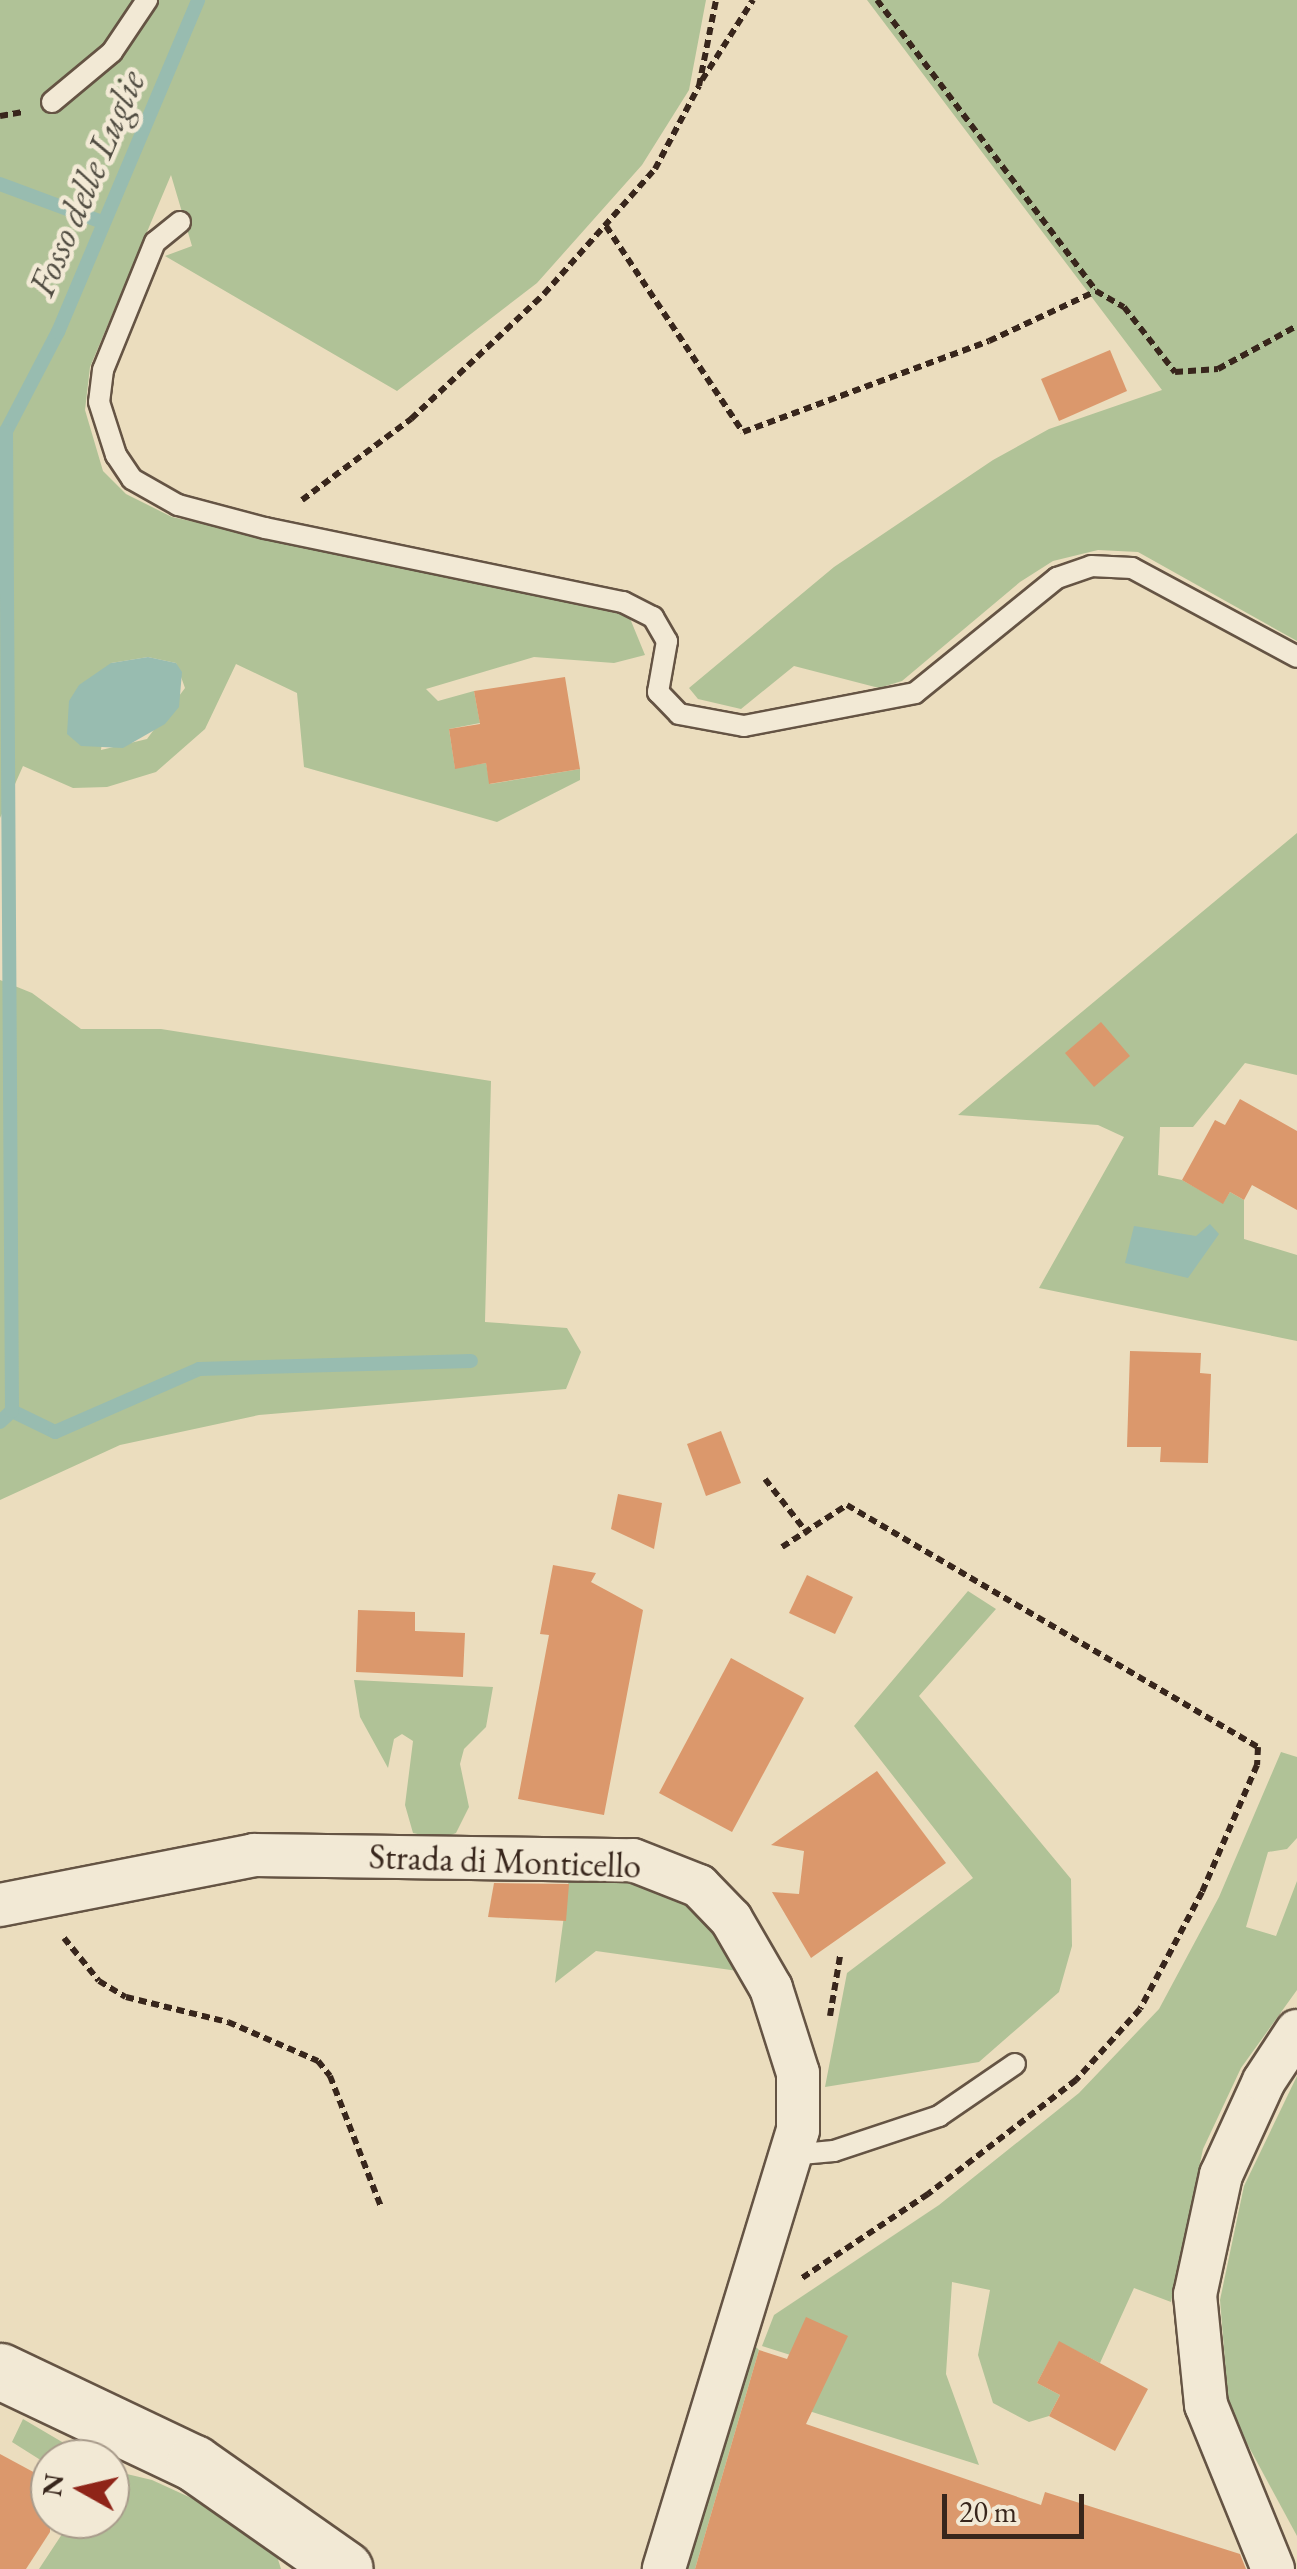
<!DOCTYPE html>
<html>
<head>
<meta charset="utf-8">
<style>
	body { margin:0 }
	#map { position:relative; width:1297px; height:2569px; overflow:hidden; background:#ebddbe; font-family:"EB Garamond",serif }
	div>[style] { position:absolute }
	.green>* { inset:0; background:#b0c297 }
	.water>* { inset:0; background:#98bcb0 }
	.stream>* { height:14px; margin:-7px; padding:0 7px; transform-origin:7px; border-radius:7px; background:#98bcb0 }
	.building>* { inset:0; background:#db986c }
	.path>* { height:6px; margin-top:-3px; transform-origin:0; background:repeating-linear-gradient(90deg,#38261c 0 8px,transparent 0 13px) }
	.roads { filter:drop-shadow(2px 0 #655444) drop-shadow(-2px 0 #655444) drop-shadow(0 2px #655444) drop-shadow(0 -2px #655444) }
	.service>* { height:20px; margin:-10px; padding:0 10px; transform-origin:10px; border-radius:10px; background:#f2e9d5 }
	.minor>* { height:42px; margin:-21px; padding:0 21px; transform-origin:21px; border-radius:21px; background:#f2e9d5 }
	.secondary>* { height:55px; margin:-27.5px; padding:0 27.5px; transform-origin:27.5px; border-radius:27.5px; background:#f2e9d5 }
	span { translate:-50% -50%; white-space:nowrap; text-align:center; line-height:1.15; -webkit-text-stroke:9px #f2e9d5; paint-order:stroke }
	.street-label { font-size:35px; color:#38261c }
	.water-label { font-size:38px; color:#504c41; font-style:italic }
	.north { position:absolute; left:30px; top:2439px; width:100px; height:100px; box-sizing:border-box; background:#f2e9d5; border:2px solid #a89b8b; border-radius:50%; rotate:278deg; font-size:28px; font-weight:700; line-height:40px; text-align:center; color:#38261c }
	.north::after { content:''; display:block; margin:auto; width:35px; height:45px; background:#8f2418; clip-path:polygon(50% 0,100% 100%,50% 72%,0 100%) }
	.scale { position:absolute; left:942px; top:2494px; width:142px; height:45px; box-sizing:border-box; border:5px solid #38261c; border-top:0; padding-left:12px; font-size:30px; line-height:35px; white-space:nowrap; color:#38261c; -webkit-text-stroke:8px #f2e9d5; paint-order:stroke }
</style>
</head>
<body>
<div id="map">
	<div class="green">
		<div style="clip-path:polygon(evenodd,0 0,706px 0,689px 90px,642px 165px,537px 283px,397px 391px,165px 256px,192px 246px,171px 175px,90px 367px,85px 410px,103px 471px,126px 494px,172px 517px,629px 616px,645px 655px,614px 663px,534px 657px,426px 689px,438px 701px,474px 691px,480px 723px,449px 729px,455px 768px,486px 763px,490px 784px,580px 769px,580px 780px,497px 822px,304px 767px,297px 693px,236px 664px,205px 729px,156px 772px,107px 787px,73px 788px,23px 766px,0 818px,0 0,148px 657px,176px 663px,185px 688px,147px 739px,101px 750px,111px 663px,148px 657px)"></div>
		<div style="clip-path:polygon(867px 0,1297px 0,1297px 641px,1138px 552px,1098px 550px,1053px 561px,1020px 582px,902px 681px,879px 688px,794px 666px,741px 709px,698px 699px,689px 688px,834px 567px,993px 460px,1049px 429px,1162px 390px)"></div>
		<div style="clip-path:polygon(1297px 833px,1297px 1075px,1245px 1063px,1193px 1127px,1160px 1127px,1158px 1175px,1182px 1180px,1223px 1203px,1230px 1192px,1244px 1200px,1244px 1239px,1297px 1255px,1297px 1341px,1039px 1288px,1124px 1137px,1098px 1125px,958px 1115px)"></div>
		<div style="clip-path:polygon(0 980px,32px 993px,81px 1029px,161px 1029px,491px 1081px,485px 1322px,567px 1328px,581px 1352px,566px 1389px,259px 1415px,120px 1445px,0 1500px)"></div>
		<div style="clip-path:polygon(968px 1591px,996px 1609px,919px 1696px,1071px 1879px,1072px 1946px,1059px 1992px,979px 2062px,825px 2087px,847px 1973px,973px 1878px,854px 1726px)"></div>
		<div style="clip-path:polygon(354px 1680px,493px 1687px,486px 1727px,464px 1749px,460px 1764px,469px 1807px,456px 1833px,440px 1839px,413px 1833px,405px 1805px,413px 1741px,402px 1734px,394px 1739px,388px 1768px,360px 1717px)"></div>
		<div style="clip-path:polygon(1281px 1752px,1297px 1757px,1297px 1838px,1287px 1849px,1268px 1852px,1246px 1927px,1276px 1936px,1297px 1881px,1297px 1990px,1241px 2068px,1203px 2149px,1171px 2302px,1134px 2288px,1100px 2363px,1059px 2342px,1037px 2383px,1060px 2395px,1049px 2416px,1029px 2422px,993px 2403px,978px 2355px,990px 2290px,952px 2282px,946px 2374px,979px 2465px,809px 2411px,822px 2365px,762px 2346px,774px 2315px,939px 2205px,1079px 2093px,1159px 2009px,1219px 1897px)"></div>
		<div style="clip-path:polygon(631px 1877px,693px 1903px,738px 1971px,596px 1951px,555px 1983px,569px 1878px)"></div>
		<div style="clip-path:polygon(1297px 2076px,1297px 2536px,1229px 2410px,1220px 2300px,1244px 2186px)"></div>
		<div style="clip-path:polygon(749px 2340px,759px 2350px,695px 2569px,677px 2569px)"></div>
		<div style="clip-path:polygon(23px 2419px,91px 2459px,50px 2459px,50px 2466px,12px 2442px)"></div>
		<div style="clip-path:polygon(110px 2470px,152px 2480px,200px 2502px,276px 2553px,281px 2569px,39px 2569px,72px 2519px,110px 2519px)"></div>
	</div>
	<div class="water">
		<div style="clip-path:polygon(148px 657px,176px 663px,182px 672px,179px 707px,165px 724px,123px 748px,81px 746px,67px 734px,69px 701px,79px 685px,111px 663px)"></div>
		<div style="clip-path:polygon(1210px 1224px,1219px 1234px,1188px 1278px,1125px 1263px,1134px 1226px,1196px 1236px)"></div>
	</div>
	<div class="stream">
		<div style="left:0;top:184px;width:109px;rotate:20.4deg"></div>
		<div style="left:3px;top:437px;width:119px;rotate:-62.4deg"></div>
		<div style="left:58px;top:332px;width:360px;rotate:-67.1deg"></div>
		<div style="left:12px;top:1411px;width:48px;rotate:26deg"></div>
		<div style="left:55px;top:1432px;width:157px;rotate:-23.6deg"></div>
		<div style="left:199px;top:1369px;width:272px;rotate:-1.7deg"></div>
		<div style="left:0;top:1422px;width:16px;rotate:-43deg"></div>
		<div style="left:12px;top:1411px;width:980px;rotate:-90.35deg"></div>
	</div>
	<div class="building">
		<div style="clip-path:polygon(1110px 350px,1127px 391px,1059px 421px,1041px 379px)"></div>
		<div style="clip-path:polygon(565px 677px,580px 769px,489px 784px,486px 763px,455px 769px,449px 729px,480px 724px,474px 691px)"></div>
		<div style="clip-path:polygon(1101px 1022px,1130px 1056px,1094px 1087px,1065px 1053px)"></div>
		<div style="clip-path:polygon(1240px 1099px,1297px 1131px,1297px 1210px,1252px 1185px,1244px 1200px,1230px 1192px,1223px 1204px,1182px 1180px,1215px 1120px,1225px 1125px)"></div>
		<div style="clip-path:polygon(1130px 1351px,1201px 1353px,1200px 1373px,1211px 1374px,1208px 1463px,1160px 1462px,1161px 1447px,1127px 1447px)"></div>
		<div style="clip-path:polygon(721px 1431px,741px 1483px,706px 1496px,687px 1444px)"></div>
		<div style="clip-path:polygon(618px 1494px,662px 1503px,654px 1549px,611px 1529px)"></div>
		<div style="clip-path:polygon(553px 1565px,596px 1573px,591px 1582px,643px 1610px,604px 1815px,518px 1799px,549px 1635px,540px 1634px)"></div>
		<div style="clip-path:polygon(807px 1575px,853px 1597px,835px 1634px,789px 1613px)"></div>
		<div style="clip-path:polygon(358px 1610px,415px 1612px,415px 1631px,465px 1633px,463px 1677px,356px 1672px)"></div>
		<div style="clip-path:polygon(731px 1658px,804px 1698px,732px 1832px,659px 1793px)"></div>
		<div style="clip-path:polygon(877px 1771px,946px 1863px,811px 1958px,772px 1892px,799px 1894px,804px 1851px,771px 1845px)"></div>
		<div style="clip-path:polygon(494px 1883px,569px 1884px,566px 1921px,488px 1917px)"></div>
		<div style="clip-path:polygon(806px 2317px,848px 2336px,806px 2424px,1041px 2505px,1045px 2492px,1240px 2554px,1246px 2569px,695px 2569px,759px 2350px,787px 2359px)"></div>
		<div style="clip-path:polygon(1059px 2341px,1148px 2389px,1115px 2451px,1049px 2416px,1060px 2395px,1037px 2383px)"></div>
		<div style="clip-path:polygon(0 2454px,50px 2481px,50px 2532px,26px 2569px,0 2569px)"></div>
	</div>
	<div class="path">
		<div style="left:877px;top:0;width:364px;rotate:53deg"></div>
		<div style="left:702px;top:80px;width:95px;rotate:-57.5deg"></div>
		<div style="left:0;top:116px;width:23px;rotate:-10deg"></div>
		<div style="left:606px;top:226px;width:247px;rotate:56.4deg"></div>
		<div style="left:743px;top:432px;width:262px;rotate:-20.3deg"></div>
		<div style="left:989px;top:341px;width:118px;rotate:-25deg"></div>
		<div style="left:1096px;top:291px;width:32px;rotate:30deg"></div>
		<div style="left:1124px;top:307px;width:83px;rotate:51.9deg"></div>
		<div style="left:1175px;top:372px;width:43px;rotate:-4deg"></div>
		<div style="left:1218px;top:369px;width:90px;rotate:-28.6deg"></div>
		<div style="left:302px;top:500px;width:136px;rotate:-36.6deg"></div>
		<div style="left:411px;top:419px;width:183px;rotate:-43.2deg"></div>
		<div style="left:544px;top:294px;width:167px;rotate:-48.4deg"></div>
		<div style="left:655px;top:169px;width:94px;rotate:-62.1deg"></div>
		<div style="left:699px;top:86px;width:88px;rotate:-78.8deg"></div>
		<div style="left:765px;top:1479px;width:70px;rotate:52deg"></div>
		<div style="left:782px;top:1547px;width:77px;rotate:-32.9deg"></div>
		<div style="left:847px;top:1505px;width:477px;rotate:30.5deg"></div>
		<div style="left:1258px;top:1747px;width:18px;rotate:93deg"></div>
		<div style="left:1257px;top:1765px;width:138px;rotate:113.4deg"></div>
		<div style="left:1202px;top:1892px;width:132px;rotate:117.9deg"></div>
		<div style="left:1140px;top:2009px;width:96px;rotate:132deg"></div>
		<div style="left:1076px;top:2080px;width:187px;rotate:142.4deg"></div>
		<div style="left:928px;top:2194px;width:155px;rotate:146.3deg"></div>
		<div style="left:64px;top:1938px;width:55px;rotate:50.9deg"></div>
		<div style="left:99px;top:1981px;width:31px;rotate:31deg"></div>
		<div style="left:126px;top:1997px;width:105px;rotate:13.8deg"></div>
		<div style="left:228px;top:2022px;width:98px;rotate:23.4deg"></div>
		<div style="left:318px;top:2061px;width:19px;rotate:51deg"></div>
		<div style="left:330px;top:2076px;width:141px;rotate:68.7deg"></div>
		<div style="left:830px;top:2016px;width:61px;rotate:-80.5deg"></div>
	</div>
	<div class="roads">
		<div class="service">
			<div style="left:52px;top:102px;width:78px;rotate:-39.8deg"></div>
			<div style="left:112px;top:52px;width:63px;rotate:-56.1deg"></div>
			<div style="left:180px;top:222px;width:32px;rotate:141deg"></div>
			<div style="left:155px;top:242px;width:138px;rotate:112.1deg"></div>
			<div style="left:103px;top:370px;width:32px;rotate:97deg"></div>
			<div style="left:99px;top:402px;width:56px;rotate:72.2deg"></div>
			<div style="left:116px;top:455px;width:29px;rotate:56deg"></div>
			<div style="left:132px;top:479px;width:53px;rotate:29.5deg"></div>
			<div style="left:178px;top:505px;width:90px;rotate:14.8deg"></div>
			<div style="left:265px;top:528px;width:366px;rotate:11.7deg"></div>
			<div style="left:623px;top:602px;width:34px;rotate:27deg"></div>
			<div style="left:653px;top:617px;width:28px;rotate:60deg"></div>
			<div style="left:667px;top:641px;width:52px;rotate:100deg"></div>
			<div style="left:658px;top:692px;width:30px;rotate:46deg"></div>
			<div style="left:679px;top:714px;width:66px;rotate:10.5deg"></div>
			<div style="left:744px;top:726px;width:174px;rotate:-10.9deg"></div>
			<div style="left:915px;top:693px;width:183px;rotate:-39deg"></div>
			<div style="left:1057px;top:578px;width:36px;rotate:-19deg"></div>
			<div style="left:1091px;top:566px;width:41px;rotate:2.8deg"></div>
			<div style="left:1132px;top:568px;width:187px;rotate:28.3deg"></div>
			<div style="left:790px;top:2155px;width:44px;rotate:-5.2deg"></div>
			<div style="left:834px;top:2151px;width:111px;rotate:-18.4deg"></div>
			<div style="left:939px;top:2116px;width:92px;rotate:-34.4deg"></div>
		</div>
		<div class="minor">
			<div style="left:0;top:1905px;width:259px;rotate:-11.1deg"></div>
			<div style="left:254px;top:1855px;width:379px;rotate:0.8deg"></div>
			<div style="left:633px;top:1860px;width:71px;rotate:21.5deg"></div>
			<div style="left:699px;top:1886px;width:46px;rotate:45.9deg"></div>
			<div style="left:731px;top:1919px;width:80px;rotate:59.9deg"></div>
			<div style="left:771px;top:1988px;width:89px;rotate:72.4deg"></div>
			<div style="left:798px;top:2073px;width:57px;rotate:90deg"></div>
			<div style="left:798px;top:2130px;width:459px;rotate:107deg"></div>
			<div style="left:1273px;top:2569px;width:177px;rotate:-112.2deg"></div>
			<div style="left:1206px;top:2405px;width:111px;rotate:-95.7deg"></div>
			<div style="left:1195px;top:2295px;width:123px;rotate:-77.8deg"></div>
			<div style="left:1221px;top:2175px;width:103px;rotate:-65.4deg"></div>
			<div style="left:1264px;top:2081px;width:60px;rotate:-56.6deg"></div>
		</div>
		<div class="secondary">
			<div style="left:0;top:2371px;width:215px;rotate:25.4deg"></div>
			<div style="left:194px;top:2463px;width:184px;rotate:35.1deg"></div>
		</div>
	</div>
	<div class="street-label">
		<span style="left:505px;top:1861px;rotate:2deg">Strada di Monticello</span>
	</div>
	<div class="water-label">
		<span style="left:86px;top:183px;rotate:-67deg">Fosso delle Luglie</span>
	</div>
	<div class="north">N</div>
	<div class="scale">20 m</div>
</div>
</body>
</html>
